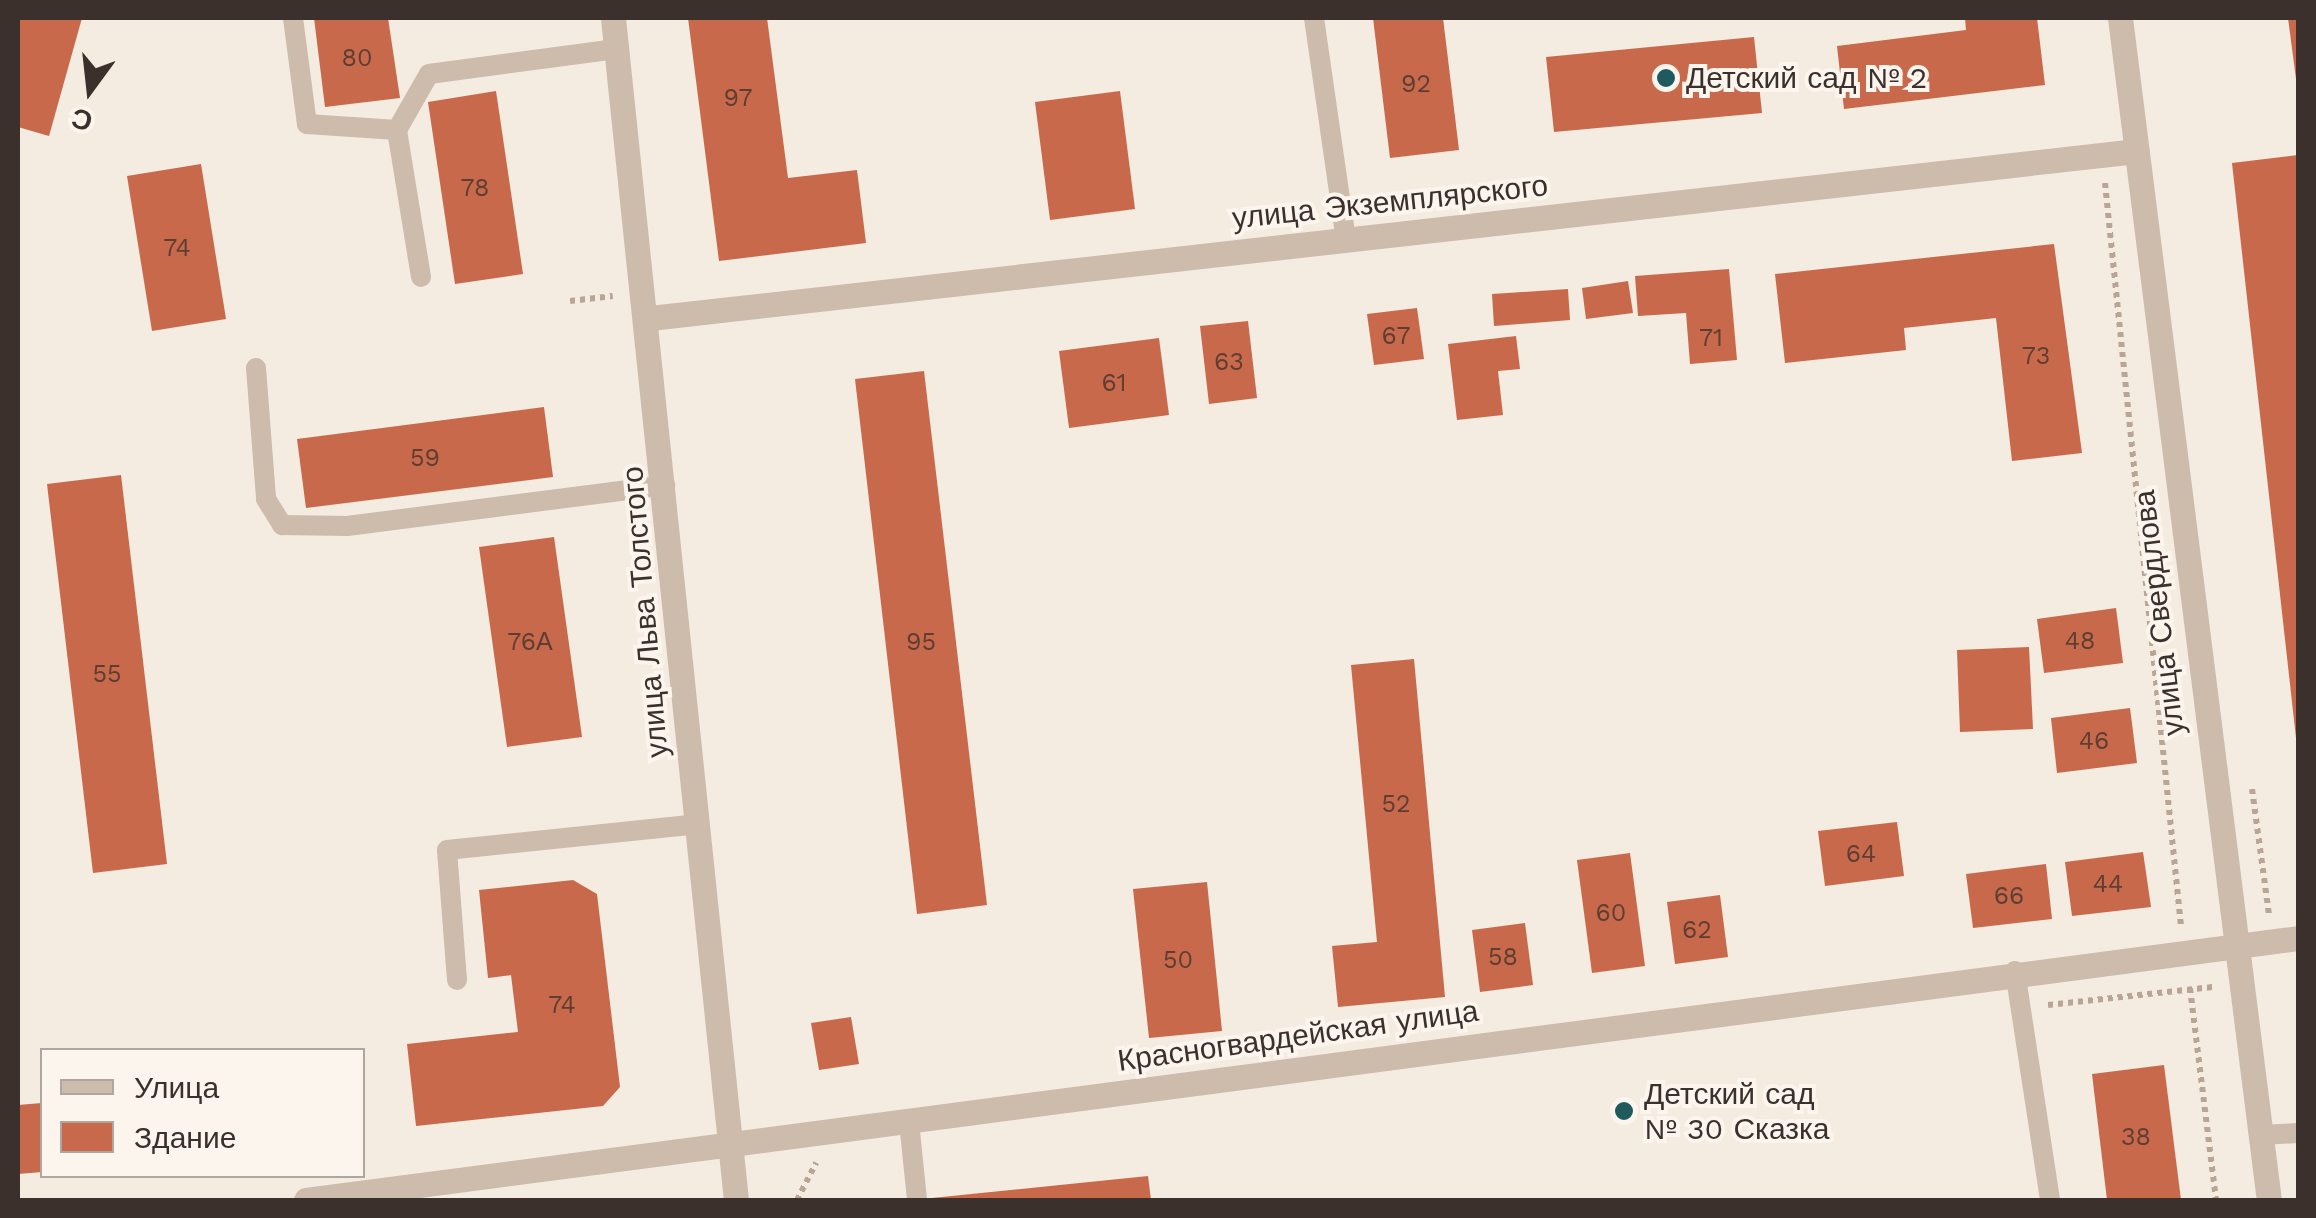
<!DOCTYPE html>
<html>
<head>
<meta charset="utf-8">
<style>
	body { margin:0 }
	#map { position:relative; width:2316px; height:1218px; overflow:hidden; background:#f4ebe1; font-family:"Work Sans",sans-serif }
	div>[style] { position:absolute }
	.building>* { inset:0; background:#c8694b }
	.path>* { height:6px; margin-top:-3px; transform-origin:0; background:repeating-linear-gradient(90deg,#b9a596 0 5px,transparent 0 10px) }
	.service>* { height:20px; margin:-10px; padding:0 10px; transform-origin:10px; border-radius:10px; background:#cdbbac }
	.minor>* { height:25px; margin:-12.5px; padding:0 12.5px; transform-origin:12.5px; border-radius:12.5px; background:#cdbbac }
	.tertiary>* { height:25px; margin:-12.5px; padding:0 12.5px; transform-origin:12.5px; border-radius:12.5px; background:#cdbbac }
	.dots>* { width:28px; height:28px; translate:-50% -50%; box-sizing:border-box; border:5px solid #fbf5ee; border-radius:50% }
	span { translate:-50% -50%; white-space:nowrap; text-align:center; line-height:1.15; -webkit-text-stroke:8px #fbf5ee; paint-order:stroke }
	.number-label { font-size:25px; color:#5e3e33 }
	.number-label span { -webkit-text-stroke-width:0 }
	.poi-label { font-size:30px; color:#3b302b }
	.left { translate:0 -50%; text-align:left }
	.street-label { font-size:30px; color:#3b302b }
	.frame { position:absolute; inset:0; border:20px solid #3b302b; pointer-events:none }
	.legend { position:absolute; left:40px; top:1048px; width:325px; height:130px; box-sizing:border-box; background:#fbf5ee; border:2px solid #aea6a0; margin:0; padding:12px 18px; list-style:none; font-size:30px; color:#3b302b }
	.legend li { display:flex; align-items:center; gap:20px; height:50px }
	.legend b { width:50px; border:2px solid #aea6a0 }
	.north { position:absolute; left:40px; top:40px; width:100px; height:100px; -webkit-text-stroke:8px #fbf5ee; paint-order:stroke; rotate:195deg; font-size:28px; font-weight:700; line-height:40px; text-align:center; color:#3b302b }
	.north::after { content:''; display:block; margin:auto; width:35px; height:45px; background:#3b302b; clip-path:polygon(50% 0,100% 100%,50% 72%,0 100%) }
</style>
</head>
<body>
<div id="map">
	<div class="building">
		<div style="clip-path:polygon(18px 18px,82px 18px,49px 136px,18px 127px)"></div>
		<div style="clip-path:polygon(314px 18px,388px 18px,400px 98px,325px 107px)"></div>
		<div style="clip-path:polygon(688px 18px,767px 18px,788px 178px,857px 170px,866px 243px,719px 261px)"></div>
		<div style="clip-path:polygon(1373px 18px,1443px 18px,1459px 150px,1390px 158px)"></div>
		<div style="clip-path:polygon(1965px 18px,2037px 18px,2045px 85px,1844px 109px,1837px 46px,1966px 30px)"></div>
		<div style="clip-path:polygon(2288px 18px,2298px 18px,2298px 79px,2296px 79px)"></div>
		<div style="clip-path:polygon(1754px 37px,1762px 113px,1554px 132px,1546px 57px)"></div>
		<div style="clip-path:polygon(496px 91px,523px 274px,455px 284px,428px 102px)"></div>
		<div style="clip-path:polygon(1120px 91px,1135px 209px,1050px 220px,1035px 102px)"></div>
		<div style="clip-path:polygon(2298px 155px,2298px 738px,2296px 738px,2232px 163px)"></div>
		<div style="clip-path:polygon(201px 164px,226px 319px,152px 331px,127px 176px)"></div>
		<div style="clip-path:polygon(2054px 244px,2082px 453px,2012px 461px,1996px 318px,1904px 328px,1906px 350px,1785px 363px,1775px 274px)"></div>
		<div style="clip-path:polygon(1729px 269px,1737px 360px,1690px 364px,1686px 313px,1638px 316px,1635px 276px)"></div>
		<div style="clip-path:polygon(1628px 281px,1633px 313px,1586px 319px,1582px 288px)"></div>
		<div style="clip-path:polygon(1568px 289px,1570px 320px,1494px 326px,1492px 294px)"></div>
		<div style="clip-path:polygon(1417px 308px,1424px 359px,1374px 365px,1367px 314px)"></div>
		<div style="clip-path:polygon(1248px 321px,1257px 398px,1209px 404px,1200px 326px)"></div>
		<div style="clip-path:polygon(1516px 336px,1520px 369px,1498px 371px,1503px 415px,1457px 420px,1448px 344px)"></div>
		<div style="clip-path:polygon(1159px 338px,1169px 415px,1069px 428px,1059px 351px)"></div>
		<div style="clip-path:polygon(924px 371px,987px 905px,917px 914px,855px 379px)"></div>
		<div style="clip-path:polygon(544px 407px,553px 477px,306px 508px,297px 439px)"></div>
		<div style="clip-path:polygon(121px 475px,167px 864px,93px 873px,47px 484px)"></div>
		<div style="clip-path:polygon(554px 537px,582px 737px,507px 747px,479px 547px)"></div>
		<div style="clip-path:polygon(2116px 608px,2123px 663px,2044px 673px,2037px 619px)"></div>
		<div style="clip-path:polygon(2029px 647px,2033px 729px,1960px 732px,1957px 650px)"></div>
		<div style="clip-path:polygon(1414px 659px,1445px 997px,1338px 1007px,1332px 946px,1377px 942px,1351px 665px)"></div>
		<div style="clip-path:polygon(2130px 708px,2137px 763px,2057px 773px,2051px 718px)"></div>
		<div style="clip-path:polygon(1897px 822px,1904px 876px,1825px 886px,1818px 831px)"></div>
		<div style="clip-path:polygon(2143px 852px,2151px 907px,2072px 916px,2065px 862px)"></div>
		<div style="clip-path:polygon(1630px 853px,1645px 966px,1592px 973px,1577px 860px)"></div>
		<div style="clip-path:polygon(2046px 864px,2052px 919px,1973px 928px,1966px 874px)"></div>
		<div style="clip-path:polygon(573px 880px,597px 894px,620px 1087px,603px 1106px,416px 1126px,407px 1044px,518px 1032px,511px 975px,488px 978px,479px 890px)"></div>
		<div style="clip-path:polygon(1207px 882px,1222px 1031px,1149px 1038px,1133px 889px)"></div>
		<div style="clip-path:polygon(1720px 895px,1728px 957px,1675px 964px,1667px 902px)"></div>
		<div style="clip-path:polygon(1525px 923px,1533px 985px,1480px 992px,1472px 930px)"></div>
		<div style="clip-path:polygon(851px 1017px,859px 1064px,819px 1070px,811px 1023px)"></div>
		<div style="clip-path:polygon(2164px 1065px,2181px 1200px,2107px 1200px,2092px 1074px)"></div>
		<div style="clip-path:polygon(42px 1103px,42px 1172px,18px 1174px,18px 1105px)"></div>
		<div style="clip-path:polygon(1148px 1176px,1151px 1200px,932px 1200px,932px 1198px)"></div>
	</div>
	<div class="path">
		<div style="left:2105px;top:183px;width:747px;rotate:84.16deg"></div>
		<div style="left:570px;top:301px;width:43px;rotate:-6.6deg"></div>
		<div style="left:2252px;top:789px;width:127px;rotate:82.3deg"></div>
		<div style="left:2190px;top:988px;width:214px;rotate:83deg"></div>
		<div style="left:2048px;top:1005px;width:168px;rotate:-6.2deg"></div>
		<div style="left:797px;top:1200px;width:42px;rotate:-62.8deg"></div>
	</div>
	<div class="service">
		<div style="left:293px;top:18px;width:107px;rotate:82.5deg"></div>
		<div style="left:307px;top:124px;width:90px;rotate:3.8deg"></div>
		<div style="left:1314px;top:18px;width:223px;rotate:81.8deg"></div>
		<div style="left:421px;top:277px;width:149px;rotate:-99.3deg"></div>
		<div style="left:397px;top:130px;width:64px;rotate:-60.3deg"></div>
		<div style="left:429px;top:74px;width:189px;rotate:-7.6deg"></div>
		<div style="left:256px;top:368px;width:131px;rotate:85.6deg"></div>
		<div style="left:266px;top:499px;width:31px;rotate:58deg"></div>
		<div style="left:282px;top:525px;width:65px;rotate:0.9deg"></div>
		<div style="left:347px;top:526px;width:321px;rotate:-7.3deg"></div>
		<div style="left:2015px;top:971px;width:232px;rotate:81.3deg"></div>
		<div style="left:457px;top:980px;width:130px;rotate:-94.4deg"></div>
		<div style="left:447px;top:850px;width:251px;rotate:-5.9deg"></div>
		<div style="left:909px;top:1122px;width:78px;rotate:84.1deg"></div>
		<div style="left:2261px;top:1135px;width:37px;rotate:-3deg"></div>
	</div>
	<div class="minor">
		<div style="left:2120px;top:18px;width:1191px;rotate:82.82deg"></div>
		<div style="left:650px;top:318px;width:1496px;rotate:-6.41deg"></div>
		<div style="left:306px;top:1200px;width:2009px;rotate:-7.49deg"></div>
	</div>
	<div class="tertiary">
		<div style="left:613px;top:18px;width:1188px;rotate:84.06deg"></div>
	</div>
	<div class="dots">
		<div style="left:1666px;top:78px;background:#1f5a5e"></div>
		<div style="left:1624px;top:1111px;background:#1f5a5e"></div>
	</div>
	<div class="number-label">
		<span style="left:357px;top:58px">80</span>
		<span style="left:1416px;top:84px">92</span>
		<span style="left:738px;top:98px">97</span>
		<span style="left:475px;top:188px">78</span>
		<span style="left:177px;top:248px">74</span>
		<span style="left:1396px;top:336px">67</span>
		<span style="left:1711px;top:338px">71</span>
		<span style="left:2036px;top:356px">73</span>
		<span style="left:1229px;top:362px">63</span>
		<span style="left:1114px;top:383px">61</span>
		<span style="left:425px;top:458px">59</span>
		<span style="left:2080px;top:641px">48</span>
		<span style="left:530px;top:642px">76А</span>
		<span style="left:921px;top:642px">95</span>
		<span style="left:107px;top:674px">55</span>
		<span style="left:2094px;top:741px">46</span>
		<span style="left:1396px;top:804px">52</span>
		<span style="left:1861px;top:854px">64</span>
		<span style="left:2108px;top:884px">44</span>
		<span style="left:2009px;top:896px">66</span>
		<span style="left:1611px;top:913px">60</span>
		<span style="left:1697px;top:930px">62</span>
		<span style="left:1503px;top:957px">58</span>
		<span style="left:1178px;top:960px">50</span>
		<span style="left:562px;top:1005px">74</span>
		<span style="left:2136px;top:1137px">38</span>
	</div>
	<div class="poi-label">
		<span class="left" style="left:1686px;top:78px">Детский сад № 2</span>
		<span class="left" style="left:1644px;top:1111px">Детский сад<br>№ 30 Сказка</span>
	</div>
	<div class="street-label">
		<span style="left:1390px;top:202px;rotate:-6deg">улица Экземплярского</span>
		<span style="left:645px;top:612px;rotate:-95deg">улица Льва Толстого</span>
		<span style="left:2159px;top:613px;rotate:-97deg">улица Свердлова</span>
		<span style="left:1298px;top:1036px;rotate:-8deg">Красногвардейская улица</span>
	</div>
	<div class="frame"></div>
	<ul class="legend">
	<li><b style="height:12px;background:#cdbbac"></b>Улица</li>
	<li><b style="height:28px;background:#c8694b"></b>Здание</li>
	</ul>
	<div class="north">С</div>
</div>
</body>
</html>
